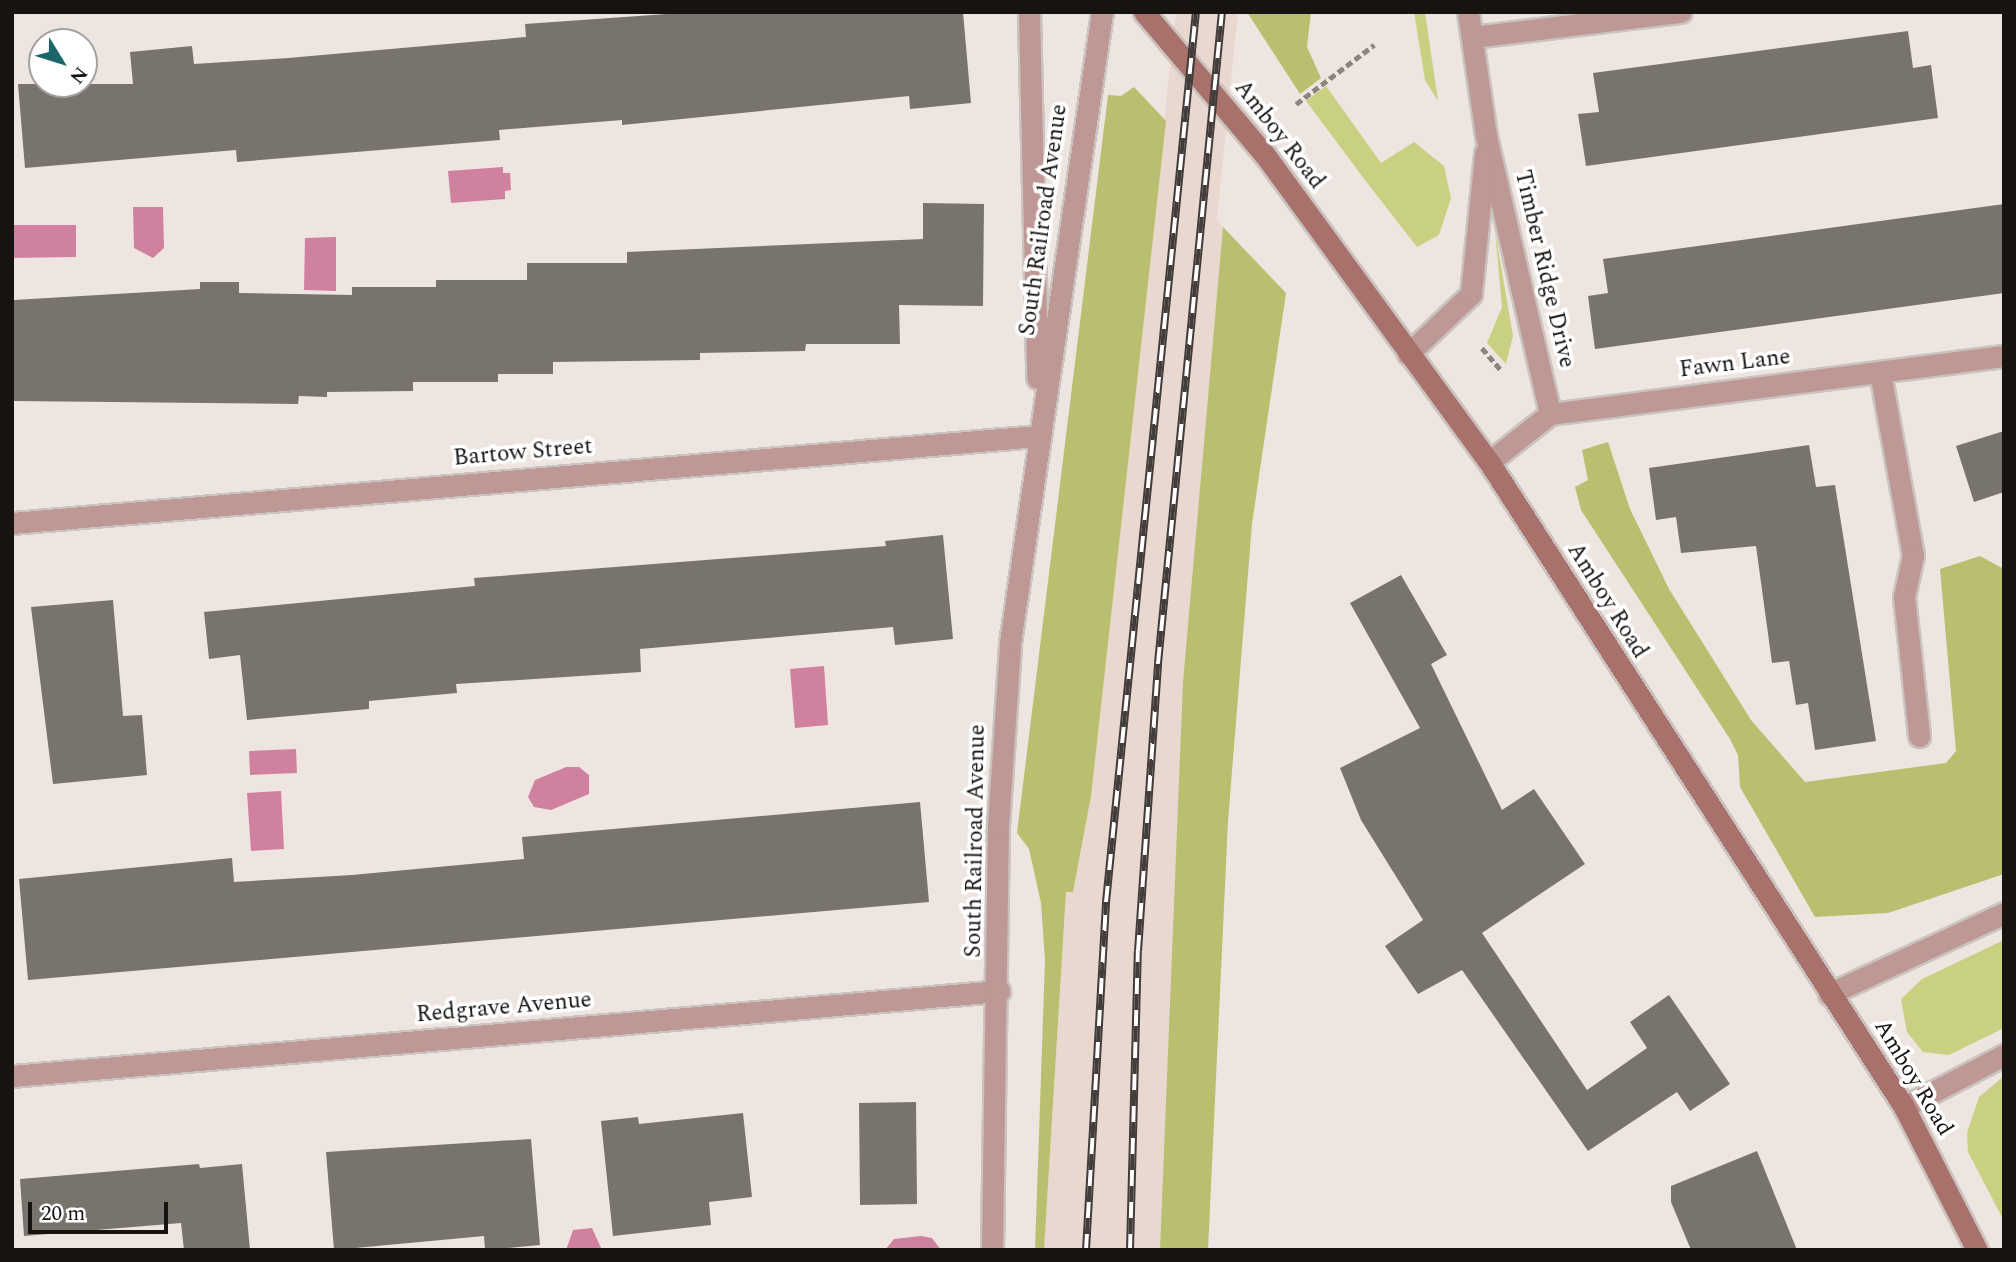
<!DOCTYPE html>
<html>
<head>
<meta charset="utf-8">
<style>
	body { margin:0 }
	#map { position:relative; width:2016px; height:1262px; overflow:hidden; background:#eee5e0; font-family:Spectral,serif }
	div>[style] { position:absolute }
	.built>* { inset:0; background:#e9d8cf }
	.green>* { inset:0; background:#cad081 }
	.forest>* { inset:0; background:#b9bf6f }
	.water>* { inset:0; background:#d181a0 }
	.building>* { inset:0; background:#78746d }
	.path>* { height:4.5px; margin-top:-2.25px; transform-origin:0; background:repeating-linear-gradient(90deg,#8b8581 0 7px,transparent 0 10.5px) }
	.roads { filter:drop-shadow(2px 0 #cbc3bf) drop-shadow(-2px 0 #cbc3bf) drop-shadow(0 2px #cbc3bf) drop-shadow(0 -2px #cbc3bf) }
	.minor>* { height:21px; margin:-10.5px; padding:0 10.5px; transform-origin:10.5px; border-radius:10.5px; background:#be9894 }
	.secondary>* { height:21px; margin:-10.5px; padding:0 10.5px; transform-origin:10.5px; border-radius:10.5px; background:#a8716c }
	.rail>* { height:8px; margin-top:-4px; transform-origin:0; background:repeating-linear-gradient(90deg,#fff 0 16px,#423d3b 0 32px); box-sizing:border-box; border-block:2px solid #423d3b }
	span { translate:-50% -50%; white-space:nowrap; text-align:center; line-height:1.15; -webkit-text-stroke:7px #fff; paint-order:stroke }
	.street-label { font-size:23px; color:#161311 }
	.frame { position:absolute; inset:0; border:14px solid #161311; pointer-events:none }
	.north { position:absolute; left:28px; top:28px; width:70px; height:70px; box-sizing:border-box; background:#fff; border:2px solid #a2a1a0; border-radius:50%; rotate:128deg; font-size:19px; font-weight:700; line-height:28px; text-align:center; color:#161311 }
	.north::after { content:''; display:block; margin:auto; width:24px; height:32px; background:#19676b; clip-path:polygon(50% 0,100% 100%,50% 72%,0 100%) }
	.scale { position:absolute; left:28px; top:1202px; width:140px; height:32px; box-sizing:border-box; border:4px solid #161311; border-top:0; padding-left:9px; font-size:21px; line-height:24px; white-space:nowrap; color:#161311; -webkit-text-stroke:5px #fff; paint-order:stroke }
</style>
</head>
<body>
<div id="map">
	<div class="built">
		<div style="clip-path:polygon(1176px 12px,1238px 12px,1217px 220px,1223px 227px,1223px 265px,1160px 1250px,1044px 1250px,1066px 892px,1073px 892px,1091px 796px)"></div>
	</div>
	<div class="green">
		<div style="clip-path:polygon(1414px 12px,1425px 12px,1438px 101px,1425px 80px)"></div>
		<div style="clip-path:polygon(1326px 86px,1381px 163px,1414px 142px,1444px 166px,1451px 198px,1439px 235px,1417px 247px,1365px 180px,1306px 101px)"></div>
		<div style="clip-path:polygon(1495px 231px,1513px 336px,1506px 364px,1487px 343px,1502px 307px)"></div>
		<div style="clip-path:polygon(2004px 940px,2004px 1028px,1949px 1055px,1923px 1052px,1907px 1032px,1901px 999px,1922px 979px)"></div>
		<div style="clip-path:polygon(2004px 1076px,2004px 1221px,1968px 1152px,1967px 1133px,1979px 1097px)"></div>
	</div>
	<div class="forest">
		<div style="clip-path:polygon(1247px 12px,1311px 12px,1307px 47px,1321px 78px,1300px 94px)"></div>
		<div style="clip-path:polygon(1134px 87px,1166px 121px,1091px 796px,1073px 892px,1066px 892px,1044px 1250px,1035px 1250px,1045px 960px,1041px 903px,1029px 849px,1017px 833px,1108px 95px,1121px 96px)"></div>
		<div style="clip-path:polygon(1223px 227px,1286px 293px,1252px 524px,1228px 821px,1208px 1250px,1160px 1250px,1183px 682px)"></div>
		<div style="clip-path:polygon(1608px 442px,1630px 509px,1669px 589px,1751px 720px,1805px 782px,1946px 763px,1956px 751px,1940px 569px,1980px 556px,2004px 569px,2004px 874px,1888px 913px,1815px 917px,1740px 787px,1738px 755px,1730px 739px,1581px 510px,1575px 487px,1588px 480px,1582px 450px)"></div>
	</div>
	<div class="water">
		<div style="clip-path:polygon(503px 167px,503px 173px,510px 173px,511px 190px,505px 191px,505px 199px,451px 203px,448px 171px)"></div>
		<div style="clip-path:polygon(133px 207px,163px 207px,164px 248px,153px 258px,134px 248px)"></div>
		<div style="clip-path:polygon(12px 225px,76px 225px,76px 257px,12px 258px)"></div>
		<div style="clip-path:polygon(336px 237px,336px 291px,304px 290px,305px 238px)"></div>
		<div style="clip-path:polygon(824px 666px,828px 725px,795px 728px,790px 669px)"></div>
		<div style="clip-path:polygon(296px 749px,297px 773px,250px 775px,249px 751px)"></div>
		<div style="clip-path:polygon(566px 767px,579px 767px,589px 775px,589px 794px,551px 810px,534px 807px,528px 797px,535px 780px)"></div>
		<div style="clip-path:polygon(281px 791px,284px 849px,251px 851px,247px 793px)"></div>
		<div style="clip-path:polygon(592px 1228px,602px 1250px,566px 1250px,573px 1230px)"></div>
		<div style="clip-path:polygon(921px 1236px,932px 1238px,941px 1250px,885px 1250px,894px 1239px)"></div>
	</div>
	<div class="building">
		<div style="clip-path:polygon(695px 12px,963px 12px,971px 103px,910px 109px,909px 96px,622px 125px,622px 120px,499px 130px,500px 140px,237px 162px,236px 150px,25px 168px,18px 84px,133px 84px,130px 52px,192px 46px,194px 64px,288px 58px,526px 37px,525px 24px)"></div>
		<div style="clip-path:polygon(1908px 31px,1913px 68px,1931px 65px,1938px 118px,1586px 166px,1578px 114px,1599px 112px,1593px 73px)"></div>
		<div style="clip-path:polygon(923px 203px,984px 204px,983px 306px,899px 305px,900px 344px,806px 344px,805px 351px,700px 353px,700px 360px,553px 362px,553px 374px,498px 374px,498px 382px,413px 382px,413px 391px,327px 392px,327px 397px,299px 396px,298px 404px,14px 401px,14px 300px,200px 289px,200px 282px,239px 282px,239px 293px,352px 295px,352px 287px,436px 287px,436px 280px,527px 280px,527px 263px,627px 263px,627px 252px,923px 239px)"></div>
		<div style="clip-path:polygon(2004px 204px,2004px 293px,1595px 349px,1588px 296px,1608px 293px,1603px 259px)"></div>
		<div style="clip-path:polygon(2004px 431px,2004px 492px,1974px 502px,1956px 446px)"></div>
		<div style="clip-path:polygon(1809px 445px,1816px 487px,1835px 485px,1876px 741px,1815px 750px,1808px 703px,1796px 705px,1789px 661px,1772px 663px,1756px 546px,1681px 553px,1676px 517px,1656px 520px,1649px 468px)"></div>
		<div style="clip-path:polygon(943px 535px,953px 639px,895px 645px,893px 627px,640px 649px,641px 672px,456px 684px,457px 693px,369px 701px,369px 709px,247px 720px,240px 655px,209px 659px,204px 612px,475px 586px,474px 578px,886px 546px,885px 541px)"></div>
		<div style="clip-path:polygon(1401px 575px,1447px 655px,1431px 664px,1502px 810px,1534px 789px,1585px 864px,1482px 933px,1587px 1090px,1647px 1048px,1630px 1022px,1669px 995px,1730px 1084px,1690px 1111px,1677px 1092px,1588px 1151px,1462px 970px,1418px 994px,1385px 946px,1423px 920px,1361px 820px,1340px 768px,1420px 728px,1350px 603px)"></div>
		<div style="clip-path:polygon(113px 600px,123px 716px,142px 715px,147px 775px,53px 784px,31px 607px)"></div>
		<div style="clip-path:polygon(920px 802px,929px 902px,28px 980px,19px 879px,232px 858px,234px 882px,352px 875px,524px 859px,522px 837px)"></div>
		<div style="clip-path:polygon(916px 1102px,917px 1204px,860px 1205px,859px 1103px)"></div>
		<div style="clip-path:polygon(743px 1113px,752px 1197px,709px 1202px,711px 1225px,613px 1236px,601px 1121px,638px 1117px,639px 1124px)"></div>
		<div style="clip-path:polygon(531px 1139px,540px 1245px,485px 1250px,484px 1236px,334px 1250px,326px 1152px)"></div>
		<div style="clip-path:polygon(1757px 1151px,1797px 1250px,1691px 1250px,1671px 1202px,1671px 1186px)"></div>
		<div style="clip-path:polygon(199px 1164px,200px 1168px,242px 1164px,250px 1250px,184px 1250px,181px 1223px,24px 1236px,20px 1179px)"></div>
	</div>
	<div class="path">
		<div style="left:1296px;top:104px;width:98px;rotate:-37.1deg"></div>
		<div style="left:1482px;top:348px;width:28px;rotate:49deg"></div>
		<div style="left:1429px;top:1248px;width:2px;rotate:90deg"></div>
	</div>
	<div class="roads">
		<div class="minor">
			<div style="left:1029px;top:12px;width:366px;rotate:88.7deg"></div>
			<div style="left:1468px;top:12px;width:125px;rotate:81.7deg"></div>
			<div style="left:1486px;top:136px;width:285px;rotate:77deg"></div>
			<div style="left:1473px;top:37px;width:209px;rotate:-6.9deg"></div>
			<div style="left:1408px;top:354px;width:87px;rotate:-43.6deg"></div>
			<div style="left:1471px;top:294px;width:142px;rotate:-84.3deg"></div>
			<div style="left:1880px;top:372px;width:186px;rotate:79.8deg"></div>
			<div style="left:1913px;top:555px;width:43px;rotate:102.1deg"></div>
			<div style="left:1904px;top:597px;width:140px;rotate:83.8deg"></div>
			<div style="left:1489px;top:462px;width:78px;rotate:-38.2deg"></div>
			<div style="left:1550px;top:414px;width:458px;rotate:-7.3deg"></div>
			<div style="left:12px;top:523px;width:1030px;rotate:-4.85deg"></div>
			<div style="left:1829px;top:994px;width:193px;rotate:-24.8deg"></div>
			<div style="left:12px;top:1076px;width:991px;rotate:-4.92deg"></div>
			<div style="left:1904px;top:1107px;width:113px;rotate:-27.5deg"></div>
			<div style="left:992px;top:1250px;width:424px;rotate:-89.2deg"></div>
			<div style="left:998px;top:826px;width:183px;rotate:-86.2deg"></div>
			<div style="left:1010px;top:643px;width:638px;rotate:-81.7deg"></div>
		</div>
		<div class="secondary">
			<div style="left:1144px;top:12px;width:187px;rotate:49.8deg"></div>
			<div style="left:1265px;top:155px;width:380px;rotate:53.9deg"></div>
			<div style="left:1489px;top:462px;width:767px;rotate:57.24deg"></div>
			<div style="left:1904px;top:1107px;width:161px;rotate:63deg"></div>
		</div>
	</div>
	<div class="rail">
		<div style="left:1086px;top:1250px;width:349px;rotate:-86.7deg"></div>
		<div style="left:1106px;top:902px;width:895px;rotate:-84.23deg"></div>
		<div style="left:1130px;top:1250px;width:299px;rotate:-88.5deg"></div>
		<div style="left:1138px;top:951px;width:289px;rotate:-86deg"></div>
		<div style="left:1158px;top:663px;width:654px;rotate:-84.39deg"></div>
	</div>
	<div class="street-label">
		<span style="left:1279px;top:135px;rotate:52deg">Amboy Road</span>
		<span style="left:1044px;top:220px;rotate:-82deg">South Railroad Avenue</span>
		<span style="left:1544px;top:269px;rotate:77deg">Timber Ridge Drive</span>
		<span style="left:1735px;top:364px;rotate:-7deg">Fawn Lane</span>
		<span style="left:523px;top:453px;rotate:-5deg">Bartow Street</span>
		<span style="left:1607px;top:601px;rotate:58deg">Amboy Road</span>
		<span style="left:976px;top:841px;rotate:-89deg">South Railroad Avenue</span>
		<span style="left:504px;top:1008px;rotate:-5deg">Redgrave Avenue</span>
		<span style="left:1913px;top:1078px;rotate:59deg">Amboy Road</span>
	</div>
	<div class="frame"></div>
	<div class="north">N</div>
	<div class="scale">20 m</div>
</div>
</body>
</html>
